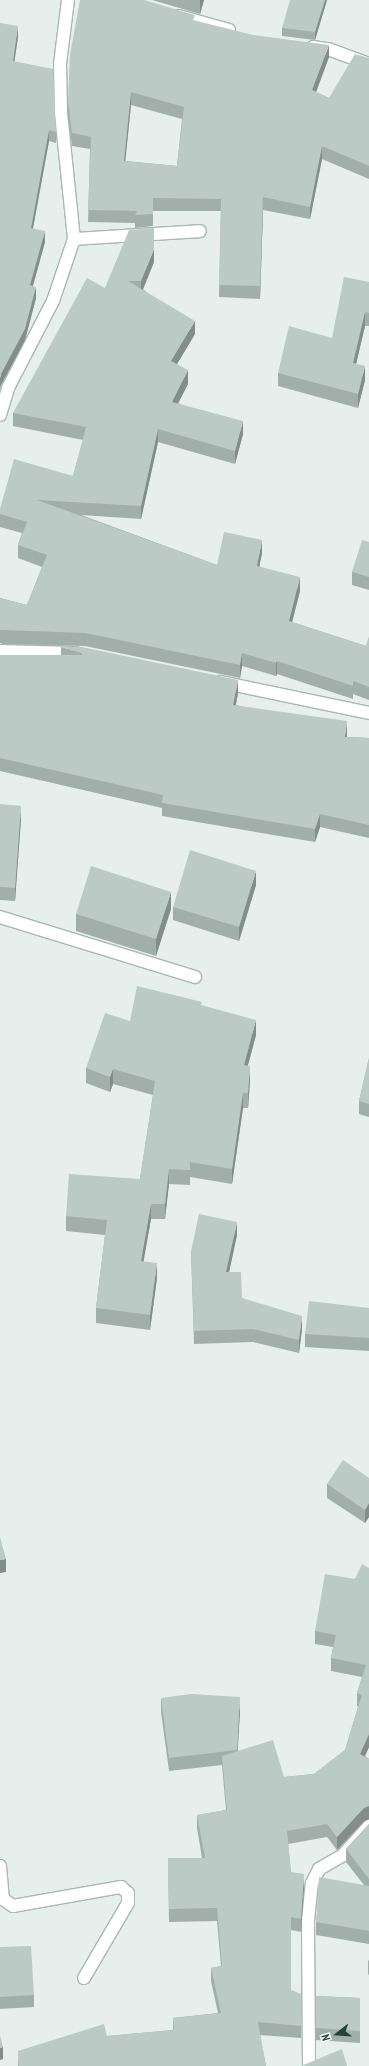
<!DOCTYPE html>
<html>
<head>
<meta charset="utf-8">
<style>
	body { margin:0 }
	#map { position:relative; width:369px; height:2066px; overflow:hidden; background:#e6efeb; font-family:"PT Sans Narrow",sans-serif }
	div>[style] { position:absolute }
	.roads { filter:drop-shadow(1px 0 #a8b8b2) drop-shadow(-1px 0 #a8b8b2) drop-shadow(0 1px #a8b8b2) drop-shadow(0 -1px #a8b8b2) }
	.minor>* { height:12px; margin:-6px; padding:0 6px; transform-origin:6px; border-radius:6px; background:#fff }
	.wall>* { inset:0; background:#a1aea9 }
	.shaded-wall>* { inset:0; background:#838d89 }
	.building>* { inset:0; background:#bbcac4 }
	span { translate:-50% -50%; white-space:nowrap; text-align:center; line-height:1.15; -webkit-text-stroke:4px #f7fbf9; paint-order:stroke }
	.north { position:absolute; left:317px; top:2014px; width:40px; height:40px; -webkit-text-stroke:3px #f7fbf9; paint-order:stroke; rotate:253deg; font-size:11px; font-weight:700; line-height:16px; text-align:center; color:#24423a }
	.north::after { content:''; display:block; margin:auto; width:14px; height:18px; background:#24423a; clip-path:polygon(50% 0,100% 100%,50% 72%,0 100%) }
</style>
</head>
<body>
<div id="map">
	<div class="roads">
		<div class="minor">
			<div style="left:179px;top:16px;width:52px;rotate:15.6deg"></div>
			<div style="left:313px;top:47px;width:15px;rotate:8deg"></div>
			<div style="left:328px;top:49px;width:44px;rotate:20.1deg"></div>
			<div style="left:74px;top:239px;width:126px;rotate:-3.6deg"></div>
			<div style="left:0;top:415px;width:28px;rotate:-73deg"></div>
			<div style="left:8px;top:388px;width:98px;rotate:-62.7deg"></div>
			<div style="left:53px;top:301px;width:65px;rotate:-71.3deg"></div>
			<div style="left:74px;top:239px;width:126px;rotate:-95.9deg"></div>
			<div style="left:61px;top:114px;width:50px;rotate:-91.1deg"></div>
			<div style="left:60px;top:64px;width:64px;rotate:-82.9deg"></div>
			<div style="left:0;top:651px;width:76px;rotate:1.5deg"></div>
			<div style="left:221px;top:682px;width:151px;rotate:11.8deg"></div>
			<div style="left:0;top:917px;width:204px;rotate:17.1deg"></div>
			<div style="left:0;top:1866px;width:33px;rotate:85deg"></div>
			<div style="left:3px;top:1899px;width:12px;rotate:35deg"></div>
			<div style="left:13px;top:1906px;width:110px;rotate:-10deg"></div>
			<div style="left:121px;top:1887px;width:9px;rotate:41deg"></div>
			<div style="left:128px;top:1893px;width:10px;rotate:90deg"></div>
			<div style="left:128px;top:1903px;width:87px;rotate:120.4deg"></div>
			<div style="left:309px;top:2066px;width:146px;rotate:-90.4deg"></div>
			<div style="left:308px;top:1920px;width:37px;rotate:-84deg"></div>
			<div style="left:312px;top:1883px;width:16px;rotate:-63deg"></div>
			<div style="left:319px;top:1869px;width:28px;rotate:-30deg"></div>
			<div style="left:343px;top:1855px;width:39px;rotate:-48deg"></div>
		</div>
	</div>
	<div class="wall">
		<div style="clip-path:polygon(152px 0,204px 0,200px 14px)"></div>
		<div style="clip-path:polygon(327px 0,315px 40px,282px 36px,282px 28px)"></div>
		<div style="clip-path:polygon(evenodd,195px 21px,329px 57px,316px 92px,329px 98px,369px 58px,369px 179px,322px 159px,310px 219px,263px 210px,260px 299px,219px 297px,221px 211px,153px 211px,153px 226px,135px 228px,135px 223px,88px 222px,90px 149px,72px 146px,68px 114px,68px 101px,195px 21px,131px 105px,182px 119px,177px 166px,125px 161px,131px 105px)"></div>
		<div style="clip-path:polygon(0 23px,18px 37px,14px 61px,56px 132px,56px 143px,49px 141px,33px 228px,45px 242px,33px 286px,36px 298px,25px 340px,1px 385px)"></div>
		<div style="clip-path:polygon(154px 262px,143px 289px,195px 334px,177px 364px,188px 384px,178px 403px,243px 434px,235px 464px,158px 442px,141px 519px,81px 515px,217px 565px,262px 553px,259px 566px,300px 591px,292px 622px,366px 646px,369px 637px,369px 700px,353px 694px,353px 699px,277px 674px,276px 676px,242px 666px,240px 678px,85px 646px,3px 644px,0 643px,0 598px,27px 605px,42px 567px,18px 558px,18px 545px,22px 533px,0 527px,0 509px,73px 476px,83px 440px,13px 426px,13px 413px,105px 288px)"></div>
		<div style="clip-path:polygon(369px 282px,369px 326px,365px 326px,356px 364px,365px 380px,358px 408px,278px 386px,278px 373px,332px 338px)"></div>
		<div style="clip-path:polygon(369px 542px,369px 590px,352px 585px,352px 572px)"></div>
		<div style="clip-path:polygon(61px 647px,238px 693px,236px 705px,347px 734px,347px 737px,369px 738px,369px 838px,320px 827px,315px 842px,162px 816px,162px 808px,0 771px,0 655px,61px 655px)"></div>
		<div style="clip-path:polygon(0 804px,21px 819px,15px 901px,0 900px)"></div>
		<div style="clip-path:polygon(256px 885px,239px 941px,173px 920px,173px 907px)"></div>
		<div style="clip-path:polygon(171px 909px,156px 956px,76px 931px,76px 914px)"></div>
		<div style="clip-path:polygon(202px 1006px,256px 1035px,248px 1065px,250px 1081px,248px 1108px,243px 1108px,232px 1184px,190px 1177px,190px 1185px,169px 1184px,165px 1219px,151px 1219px,143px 1261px,157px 1278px,150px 1330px,96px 1323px,96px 1308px,105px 1235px,66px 1231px,66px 1216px,140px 1179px,153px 1095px,113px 1084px,110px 1092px,86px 1083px,86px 1068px,130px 1021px)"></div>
		<div style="clip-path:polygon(369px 1058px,369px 1117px,359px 1114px,359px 1101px)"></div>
		<div style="clip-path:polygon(237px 1235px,229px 1272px,242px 1298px,302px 1329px,299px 1353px,253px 1342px,194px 1344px,191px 1251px)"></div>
		<div style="clip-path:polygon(369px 1308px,369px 1351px,305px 1347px,305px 1334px)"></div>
		<div style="clip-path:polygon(369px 1478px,369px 1517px,365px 1523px,327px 1498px,327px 1484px)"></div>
		<div style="clip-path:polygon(369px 1568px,369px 1747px,365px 1756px,369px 1759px,369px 1819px,364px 1821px,337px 1850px,327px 1837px,288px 1844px,291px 1872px,304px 1887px,301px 1932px,291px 1930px,291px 1991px,301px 1994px,301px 2038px,260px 2035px,266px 2066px,18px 2066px,18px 2051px,107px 2036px,173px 2030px,173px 2018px,218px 2013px,211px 1981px,211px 1968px,221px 1966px,217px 1921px,169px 1922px,168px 1858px,202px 1858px,197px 1828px,197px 1815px,226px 1810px,222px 1765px,169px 1771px,161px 1712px,161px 1698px,240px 1711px,237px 1751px,284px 1777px,314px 1774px,345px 1750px,358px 1707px,357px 1706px,357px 1693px,362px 1677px,331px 1671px,331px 1658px,333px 1647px,315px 1644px,315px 1631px,355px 1579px)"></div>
		<div style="clip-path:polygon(369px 1824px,369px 1944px,316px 1935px,316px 1922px,364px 1885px,346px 1862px,346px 1849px)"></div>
		<div style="clip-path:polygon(0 1947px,34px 1995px,34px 2007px,0 2009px)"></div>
		<div style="clip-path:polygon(369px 1960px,369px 1975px,368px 1974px,368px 1961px)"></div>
		<div style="clip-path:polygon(316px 1996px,360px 1998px,360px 2043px,316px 2040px)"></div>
	</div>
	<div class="shaded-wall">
		<div style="clip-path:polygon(200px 0,204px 0,200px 14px)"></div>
		<div style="clip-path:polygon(325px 0,327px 0,315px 40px,315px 32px)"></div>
		<div style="clip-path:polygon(18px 26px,18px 37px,13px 72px,13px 61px)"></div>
		<div style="clip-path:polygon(329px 45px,329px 57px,312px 103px,312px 90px)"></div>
		<div style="clip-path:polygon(131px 92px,131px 105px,124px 174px,124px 161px)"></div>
		<div style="clip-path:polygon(49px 130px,49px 141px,31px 239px,31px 228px)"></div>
		<div style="clip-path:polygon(322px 146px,322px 159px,310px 219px,310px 207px)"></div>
		<div style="clip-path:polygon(263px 197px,263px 210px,260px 299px,260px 286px)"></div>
		<div style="clip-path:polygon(45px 231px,45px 242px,30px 296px,30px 285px)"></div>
		<div style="clip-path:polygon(154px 249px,154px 262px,141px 294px,141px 281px)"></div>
		<div style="clip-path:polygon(36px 287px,36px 298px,25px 340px,1px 385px,0 389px,0 378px,1px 374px)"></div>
		<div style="clip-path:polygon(365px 312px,365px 326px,353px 377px,353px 363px)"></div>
		<div style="clip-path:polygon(195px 321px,195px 334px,171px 374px,171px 361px)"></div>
		<div style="clip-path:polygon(365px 366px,365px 380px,358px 408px,358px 394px)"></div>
		<div style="clip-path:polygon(188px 370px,188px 384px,172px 415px,172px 402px)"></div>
		<div style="clip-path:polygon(243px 421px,243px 434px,235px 464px,235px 451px)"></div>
		<div style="clip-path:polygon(158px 429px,158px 442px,141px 519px,141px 506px)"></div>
		<div style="clip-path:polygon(262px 540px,262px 553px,257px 579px,257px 566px)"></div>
		<div style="clip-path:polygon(300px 577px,300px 591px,289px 634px,289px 621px)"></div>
		<div style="clip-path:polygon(242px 653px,242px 666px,240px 678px,240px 665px)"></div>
		<div style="clip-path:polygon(277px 661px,277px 674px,276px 676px,276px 663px)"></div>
		<div style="clip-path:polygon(238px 680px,238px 693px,233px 718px,233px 705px)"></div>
		<div style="clip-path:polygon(347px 721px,347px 734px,345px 750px,345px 737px)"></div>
		<div style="clip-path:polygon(21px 806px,21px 819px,15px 901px,15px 888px)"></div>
		<div style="clip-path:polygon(320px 814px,320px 827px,315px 842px,315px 829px)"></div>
		<div style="clip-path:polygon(256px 871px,256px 885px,239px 941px,239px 927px)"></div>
		<div style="clip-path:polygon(171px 892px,171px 909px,156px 956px,156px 939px)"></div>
		<div style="clip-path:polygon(256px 1020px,256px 1035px,244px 1080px,244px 1065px)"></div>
		<div style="clip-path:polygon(250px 1066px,250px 1081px,248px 1108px,248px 1093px)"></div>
		<div style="clip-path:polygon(113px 1069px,113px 1084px,110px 1092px,110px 1077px)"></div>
		<div style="clip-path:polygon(243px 1093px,243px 1108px,232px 1184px,232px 1169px)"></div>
		<div style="clip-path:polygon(169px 1169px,169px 1184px,165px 1219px,165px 1204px)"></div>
		<div style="clip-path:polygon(151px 1204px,151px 1219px,141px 1276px,141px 1261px)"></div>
		<div style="clip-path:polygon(237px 1222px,237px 1235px,226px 1286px,226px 1272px)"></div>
		<div style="clip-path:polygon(157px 1263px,157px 1278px,150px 1330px,150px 1315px)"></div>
		<div style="clip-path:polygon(302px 1316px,302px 1329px,299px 1353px,299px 1340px)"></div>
		<div style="clip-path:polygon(369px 1503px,369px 1517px,365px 1523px,365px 1510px)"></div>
		<div style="clip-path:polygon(6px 1559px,6px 1572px,0 1573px,0 1560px)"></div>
		<div style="clip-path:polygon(240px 1697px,240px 1711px,237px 1764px,237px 1750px)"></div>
		<div style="clip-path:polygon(369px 1734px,369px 1747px,360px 1767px,360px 1754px)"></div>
		<div style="clip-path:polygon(369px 1806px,369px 1819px,364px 1821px,337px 1850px,337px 1837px,364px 1808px)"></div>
		<div style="clip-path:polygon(304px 1874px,304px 1887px,301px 1932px,301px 1919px)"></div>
		<div style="clip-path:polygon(3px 2047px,3px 2059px,0 2060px,0 2048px)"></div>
	</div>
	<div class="building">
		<div style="clip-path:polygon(evenodd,80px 0,144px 0,195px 15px,193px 20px,253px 35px,329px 45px,312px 90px,329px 98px,355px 54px,369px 58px,369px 166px,322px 146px,310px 207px,263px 197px,260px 286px,219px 285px,221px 199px,153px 198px,153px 214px,135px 215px,137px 211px,88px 210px,91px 137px,72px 133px,68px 101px,70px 55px,80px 0,131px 92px,184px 107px,177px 166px,124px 161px,131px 92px)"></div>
		<div style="clip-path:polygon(290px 0,325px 0,315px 32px,282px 28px)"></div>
		<div style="clip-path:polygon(0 23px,18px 26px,13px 61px,53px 69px,56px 132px,49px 130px,31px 228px,45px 231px,30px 285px,36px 287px,25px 329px,1px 374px,0 378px)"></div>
		<div style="clip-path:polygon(154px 228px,154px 249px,141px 281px,128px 281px,195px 321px,171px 361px,188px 370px,172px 402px,243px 421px,235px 451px,158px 429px,141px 506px,37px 500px,217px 565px,224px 532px,262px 540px,257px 566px,300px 577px,289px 621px,366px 646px,369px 637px,369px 687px,353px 681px,353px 686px,277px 661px,276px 663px,242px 653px,240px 665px,85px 633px,3px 630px,0 630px,0 598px,27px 605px,47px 555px,18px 545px,27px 522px,0 514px,0 509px,14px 459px,73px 476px,86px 427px,13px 413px,87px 278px,105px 288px,129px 230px)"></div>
		<div style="clip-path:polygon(344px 277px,369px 282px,369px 313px,365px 312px,353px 363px,365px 366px,358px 394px,278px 373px,289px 326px,332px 338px)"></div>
		<div style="clip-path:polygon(362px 540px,369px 542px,369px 577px,352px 572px)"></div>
		<div style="clip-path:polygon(61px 647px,82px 647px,238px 680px,233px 705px,347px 721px,345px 737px,369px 738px,369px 825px,320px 814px,315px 829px,162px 803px,163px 795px,0 758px,0 655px,82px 655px,82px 653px)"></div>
		<div style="clip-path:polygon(0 804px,21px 806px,15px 888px,0 887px)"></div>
		<div style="clip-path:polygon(190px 850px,256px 871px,239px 927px,173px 907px)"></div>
		<div style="clip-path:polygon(91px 866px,171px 892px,156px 939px,76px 914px)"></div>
		<div style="clip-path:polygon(137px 986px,202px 1002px,201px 1005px,256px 1020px,244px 1065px,250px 1066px,248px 1093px,243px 1093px,232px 1169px,190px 1162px,190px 1170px,169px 1169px,165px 1204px,151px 1204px,141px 1261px,157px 1263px,150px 1315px,96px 1308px,107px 1220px,66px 1216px,69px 1174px,140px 1179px,155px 1081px,113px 1069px,110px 1077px,86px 1068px,105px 1013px,130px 1021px)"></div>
		<div style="clip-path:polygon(369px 1058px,369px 1104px,359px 1101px)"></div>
		<div style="clip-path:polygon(199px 1214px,237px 1222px,226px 1272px,241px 1272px,242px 1298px,302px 1316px,299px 1340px,253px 1329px,194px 1331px,191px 1251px)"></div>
		<div style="clip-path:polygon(309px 1301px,369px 1308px,369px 1338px,305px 1334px)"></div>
		<div style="clip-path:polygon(343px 1460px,369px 1478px,369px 1503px,365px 1510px,327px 1484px)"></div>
		<div style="clip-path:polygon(0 1537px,6px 1559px,0 1560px)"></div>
		<div style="clip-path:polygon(362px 1564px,369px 1568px,369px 1734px,360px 1754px,369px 1759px,369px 1806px,364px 1808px,337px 1837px,327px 1824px,287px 1831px,291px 1872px,304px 1874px,301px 1919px,291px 1917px,291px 1990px,301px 1994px,301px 2026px,258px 2022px,266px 2066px,19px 2066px,18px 2061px,18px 2051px,104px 2024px,107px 2036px,174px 2030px,173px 2018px,221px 2013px,211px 1968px,222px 1966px,217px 1908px,169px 1909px,168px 1858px,205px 1858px,197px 1815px,227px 1810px,222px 1756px,273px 1740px,284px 1777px,314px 1774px,345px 1750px,362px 1695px,357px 1693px,366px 1665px,331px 1658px,336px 1635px,315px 1631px,325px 1574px,355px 1579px)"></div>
		<div style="clip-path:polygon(191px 1694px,240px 1697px,237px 1750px,169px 1758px,161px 1698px)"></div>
		<div style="clip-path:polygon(369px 1824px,369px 1879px,346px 1849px)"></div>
		<div style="clip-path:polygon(319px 1877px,369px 1886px,369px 1931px,316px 1922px)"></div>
		<div style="clip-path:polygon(31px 1946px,34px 1995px,0 1997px,0 1947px)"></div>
		<div style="clip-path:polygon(316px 1996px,360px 1998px,360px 2031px,316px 2028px)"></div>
		<div style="clip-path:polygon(0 2035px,3px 2047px,0 2048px)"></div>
		<div style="clip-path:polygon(342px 2049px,347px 2066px,301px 2066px)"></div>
	</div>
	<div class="north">N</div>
</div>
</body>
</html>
